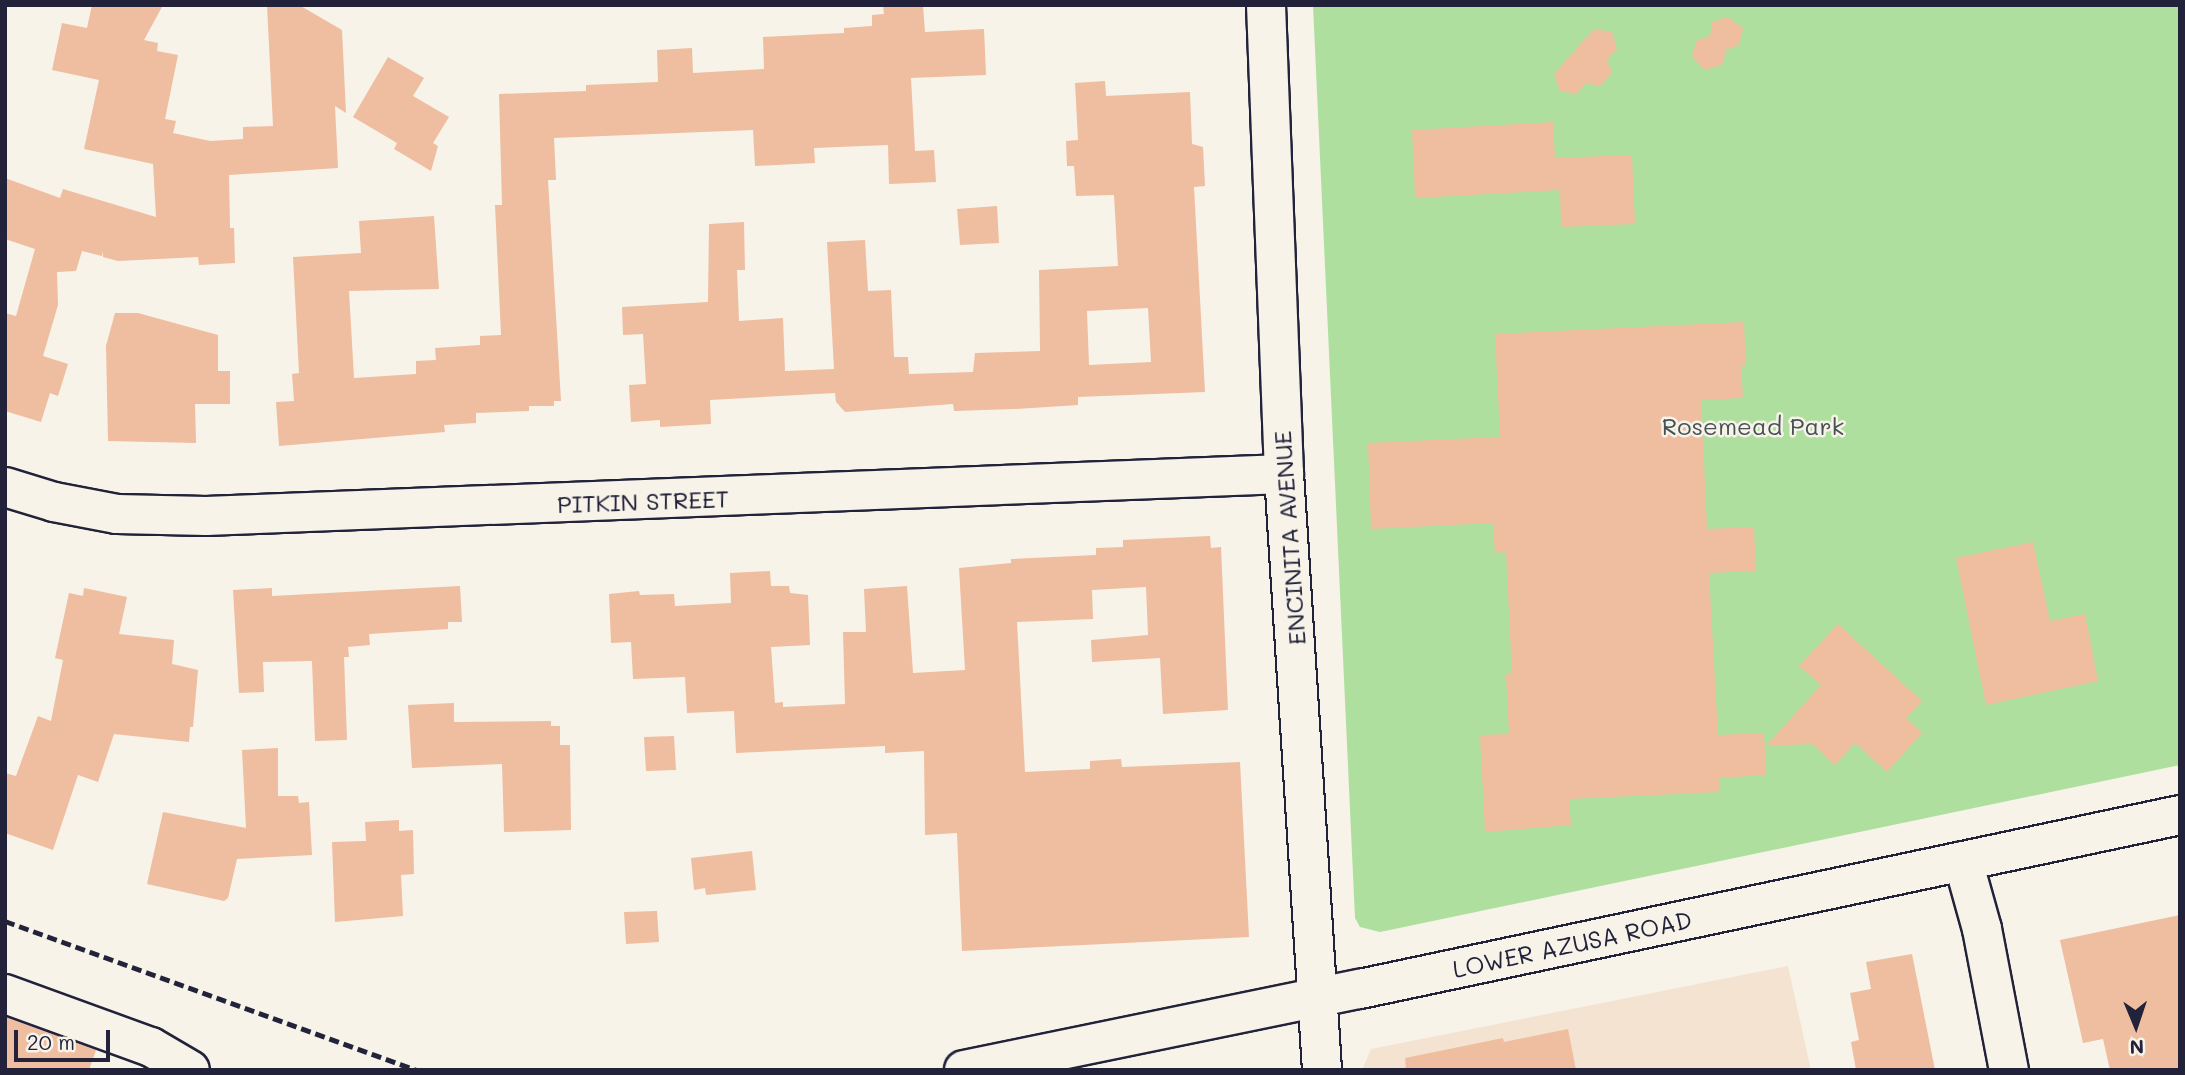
<!DOCTYPE html>
<html>
<head>
<meta charset="utf-8">
<style>
	body { margin:0 }
	#map { position:relative; width:2185px; height:1075px; overflow:hidden; background:#f7f3e8; font-family:Mali,sans-serif }
	div>[style] { position:absolute }
	.built>* { inset:0; background:#f5e3d2 }
	.green>* { inset:0; background:#aedf9f }
	.building>* { inset:0; background:#efbda0 }
	.roads { filter:drop-shadow(2px 0 #22223b) drop-shadow(-2px 0 #22223b) drop-shadow(0 2px #22223b) drop-shadow(0 -2px #22223b) }
	.minor>* { height:38px; margin:-19px; padding:0 19px; transform-origin:19px; border-radius:19px; background:#f7f3e8 }
	.major>* { height:38px; margin:-19px; padding:0 19px; transform-origin:19px; border-radius:19px; background:#f7f3e8 }
	.rail>* { height:5px; margin-top:-2.5px; transform-origin:0; background:repeating-linear-gradient(90deg,#22223b 0 10px,transparent 0 15px) }
	span { translate:-50% -50%; white-space:nowrap; text-align:center; line-height:1.15; -webkit-text-stroke:5px #f7f3e8; paint-order:stroke }
	.park-label { font-size:24px; color:#455154 }
	.street-label { font-size:24px; color:#22223b }
	.frame { position:absolute; inset:0; border:7px solid #22223b; pointer-events:none }
	.north { position:absolute; left:2101px; top:991px; width:70px; height:70px; -webkit-text-stroke:5px #f7f3e8; paint-order:stroke; rotate:178deg; font-size:19px; font-weight:700; line-height:28px; text-align:center; color:#22223b }
	.north::after { content:''; display:block; margin:auto; width:24px; height:32px; background:#22223b; clip-path:polygon(50% 0,100% 100%,50% 72%,0 100%) }
	.scale { position:absolute; left:14px; top:1030px; width:96px; height:32px; box-sizing:border-box; border:4px solid #22223b; border-top:0; padding-left:9px; font-size:21px; line-height:24px; white-space:nowrap; color:#22223b; -webkit-text-stroke:5px #f7f3e8; paint-order:stroke }
</style>
</head>
<body>
<div id="map">
	<div class="built">
		<div style="clip-path:polygon(1788px 966px,1811px 1070px,1362px 1070px,1371px 1049px)"></div>
	</div>
	<div class="green">
		<div style="clip-path:polygon(1313px 5px,2180px 5px,2180px 765px,1380px 932px,1360px 927px,1355px 918px)"></div>
	</div>
	<div class="building">
		<div style="clip-path:polygon(92px 5px,163px 5px,144px 40px,158px 43px,157px 51px,178px 55px,165px 119px,176px 121px,173px 133px,210px 141px,243px 139px,243px 127px,273px 126px,267px 5px,299px 5px,342px 30px,346px 113px,335px 106px,338px 168px,229px 175px,230px 228px,234px 228px,235px 263px,199px 265px,198px 257px,118px 261px,103px 257px,103px 251px,102px 256px,82px 251px,76px 271px,57px 272px,58px 305px,43px 356px,68px 364px,58px 396px,50px 393px,41px 422px,5px 411px,5px 313px,16px 316px,35px 249px,5px 239px,5px 178px,60px 198px,63px 189px,156px 217px,153px 164px,84px 149px,99px 80px,52px 70px,62px 23px,87px 28px)"></div>
		<div style="clip-path:polygon(883px 5px,923px 5px,925px 32px,984px 29px,986px 75px,911px 78px,915px 151px,934px 150px,936px 182px,889px 184px,888px 145px,814px 148px,815px 163px,755px 166px,753px 130px,554px 138px,556px 180px,548px 180px,561px 401px,554px 401px,554px 406px,529px 406px,529px 411px,476px 413px,476px 423px,444px 425px,445px 432px,279px 446px,276px 402px,294px 401px,292px 374px,299px 373px,293px 257px,361px 253px,359px 221px,434px 216px,439px 289px,349px 291px,354px 378px,416px 374px,416px 361px,436px 360px,435px 348px,480px 345px,480px 336px,501px 335px,495px 205px,502px 205px,499px 94px,586px 91px,586px 85px,658px 82px,657px 50px,692px 48px,693px 73px,764px 69px,763px 37px,844px 33px,844px 28px,872px 26px,872px 15px,884px 14px)"></div>
		<div style="clip-path:polygon(1728px 17px,1743px 28px,1739px 45px,1726px 50px,1723px 64px,1705px 70px,1692px 57px,1696px 41px,1710px 36px,1712px 22px)"></div>
		<div style="clip-path:polygon(1594px 29px,1612px 32px,1617px 49px,1607px 60px,1612px 73px,1600px 86px,1586px 83px,1577px 94px,1560px 91px,1554px 74px)"></div>
		<div style="clip-path:polygon(388px 57px,424px 78px,413px 96px,449px 117px,433px 143px,438px 146px,431px 171px,394px 149px,397px 143px,353px 117px)"></div>
		<div style="clip-path:polygon(evenodd,1105px 81px,1106px 96px,1190px 92px,1192px 144px,1203px 147px,1205px 186px,1194px 187px,1205px 392px,1078px 397px,1078px 405px,1014px 409px,954px 411px,953px 404px,845px 412px,836px 402px,835px 393px,710px 400px,711px 424px,660px 427px,660px 420px,631px 422px,629px 385px,646px 384px,643px 334px,623px 335px,622px 307px,708px 302px,709px 224px,744px 222px,745px 270px,737px 270px,739px 321px,783px 318px,785px 371px,834px 369px,827px 242px,865px 240px,868px 291px,891px 290px,894px 357px,908px 357px,909px 374px,973px 372px,975px 353px,1040px 351px,1039px 270px,1118px 266px,1114px 195px,1076px 196px,1074px 166px,1067px 166px,1066px 141px,1078px 140px,1075px 83px,1105px 81px,1148px 308px,1151px 362px,1089px 365px,1087px 311px,1148px 308px)"></div>
		<div style="clip-path:polygon(1553px 122px,1555px 158px,1632px 155px,1635px 224px,1561px 227px,1560px 190px,1415px 198px,1412px 130px)"></div>
		<div style="clip-path:polygon(997px 206px,999px 243px,960px 245px,957px 209px)"></div>
		<div style="clip-path:polygon(115px 313px,138px 313px,218px 335px,218px 371px,230px 371px,230px 404px,195px 404px,196px 443px,108px 441px,106px 346px)"></div>
		<div style="clip-path:polygon(1744px 322px,1746px 366px,1741px 366px,1743px 398px,1701px 400px,1707px 529px,1754px 527px,1756px 571px,1709px 573px,1718px 735px,1764px 733px,1766px 775px,1719px 778px,1719px 792px,1569px 799px,1571px 825px,1485px 832px,1480px 735px,1509px 734px,1506px 674px,1512px 674px,1506px 552px,1495px 553px,1493px 523px,1371px 529px,1368px 443px,1500px 437px,1495px 334px)"></div>
		<div style="clip-path:polygon(1210px 536px,1211px 548px,1221px 547px,1228px 710px,1163px 714px,1160px 658px,1092px 662px,1091px 640px,1148px 635px,1146px 587px,1092px 590px,1093px 619px,1017px 622px,1025px 772px,1090px 769px,1090px 761px,1121px 759px,1122px 767px,1240px 762px,1249px 937px,962px 951px,957px 833px,925px 835px,924px 751px,885px 753px,885px 746px,736px 753px,734px 711px,687px 713px,685px 677px,633px 679px,631px 642px,611px 643px,609px 594px,639px 591px,640px 595px,674px 594px,675px 606px,731px 603px,730px 573px,770px 571px,771px 586px,789px 586px,790px 593px,808px 595px,810px 645px,771px 647px,775px 703px,783px 702px,783px 707px,845px 704px,843px 632px,866px 632px,864px 589px,907px 586px,913px 673px,965px 670px,959px 568px,1011px 563px,1011px 559px,1096px 555px,1096px 548px,1123px 547px,1123px 540px)"></div>
		<div style="clip-path:polygon(2033px 542px,2050px 621px,2085px 614px,2098px 681px,1986px 705px,1956px 558px)"></div>
		<div style="clip-path:polygon(460px 586px,462px 622px,448px 622px,448px 629px,369px 634px,370px 645px,348px 647px,349px 657px,344px 657px,347px 740px,315px 741px,312px 661px,263px 662px,264px 692px,239px 693px,233px 590px,272px 588px,272px 596px)"></div>
		<div style="clip-path:polygon(84px 588px,127px 597px,119px 634px,174px 640px,172px 664px,198px 670px,193px 727px,190px 727px,189px 742px,114px 734px,98px 782px,78px 775px,53px 850px,5px 833px,5px 773px,16px 776px,38px 716px,51px 721px,63px 660px,55px 658px,69px 593px,83px 596px)"></div>
		<div style="clip-path:polygon(1838px 624px,1922px 701px,1906px 718px,1922px 733px,1887px 772px,1855px 743px,1835px 765px,1812px 744px,1766px 746px,1821px 685px,1799px 666px)"></div>
		<div style="clip-path:polygon(454px 703px,454px 722px,551px 721px,551px 726px,560px 726px,560px 745px,570px 745px,571px 830px,504px 832px,502px 764px,412px 768px,408px 705px)"></div>
		<div style="clip-path:polygon(674px 736px,676px 770px,646px 771px,644px 737px)"></div>
		<div style="clip-path:polygon(278px 748px,278px 796px,298px 796px,299px 803px,309px 802px,312px 855px,237px 859px,228px 898px,224px 901px,147px 884px,163px 812px,246px 828px,242px 750px)"></div>
		<div style="clip-path:polygon(399px 820px,399px 831px,413px 830px,414px 874px,401px 875px,403px 916px,335px 922px,332px 842px,366px 841px,365px 822px)"></div>
		<div style="clip-path:polygon(752px 851px,756px 890px,706px 895px,705px 888px,694px 890px,691px 858px)"></div>
		<div style="clip-path:polygon(657px 911px,659px 942px,626px 944px,624px 912px)"></div>
		<div style="clip-path:polygon(2180px 915px,2180px 1070px,2110px 1070px,2103px 1039px,2083px 1043px,2060px 940px)"></div>
		<div style="clip-path:polygon(1912px 954px,1935px 1070px,1856px 1070px,1851px 1042px,1859px 1040px,1850px 993px,1871px 989px,1866px 962px)"></div>
		<div style="clip-path:polygon(5px 1017px,96px 1050px,89px 1070px,5px 1070px)"></div>
		<div style="clip-path:polygon(1568px 1029px,1576px 1070px,1406px 1070px,1405px 1058px,1503px 1038px,1504px 1042px)"></div>
	</div>
	<div class="roads">
		<div class="minor">
			<div style="left:1266px;top:5px;width:469px;rotate:87.8deg"></div>
			<div style="left:1284px;top:474px;width:597px;rotate:86.35deg"></div>
			<div style="left:5px;top:487px;width:51px;rotate:17deg"></div>
			<div style="left:54px;top:502px;width:64px;rotate:10.8deg"></div>
			<div style="left:117px;top:514px;width:89px;rotate:1.3deg"></div>
			<div style="left:206px;top:516px;width:1079px;rotate:-2.23deg"></div>
			<div style="left:1963px;top:861px;width:71px;rotate:74.4deg"></div>
			<div style="left:1982px;top:929px;width:144px;rotate:79.2deg"></div>
			<div style="left:5px;top:994px;width:155px;rotate:20deg"></div>
			<div style="left:151px;top:1047px;width:45px;rotate:30.5deg"></div>
		</div>
		<div class="major">
			<div style="left:964px;top:1070px;width:404px;rotate:-11.6deg"></div>
			<div style="left:1360px;top:989px;width:838px;rotate:-11.98deg"></div>
		</div>
	</div>
	<div class="rail">
		<div style="left:5px;top:921px;width:438px;rotate:19.9deg"></div>
	</div>
	<div class="park-label">
		<span style="left:1753px;top:426px">Rosemead Park</span>
	</div>
	<div class="street-label">
		<span style="left:643px;top:501px;rotate:-2deg">PITKIN STREET</span>
		<span style="left:1289px;top:538px;rotate:-94deg">ENCINITA AVENUE</span>
		<span style="left:1572px;top:944px;rotate:-12deg">LOWER AZUSA ROAD</span>
	</div>
	<div class="frame"></div>
	<div class="north">N</div>
	<div class="scale">20 m</div>
</div>
</body>
</html>
